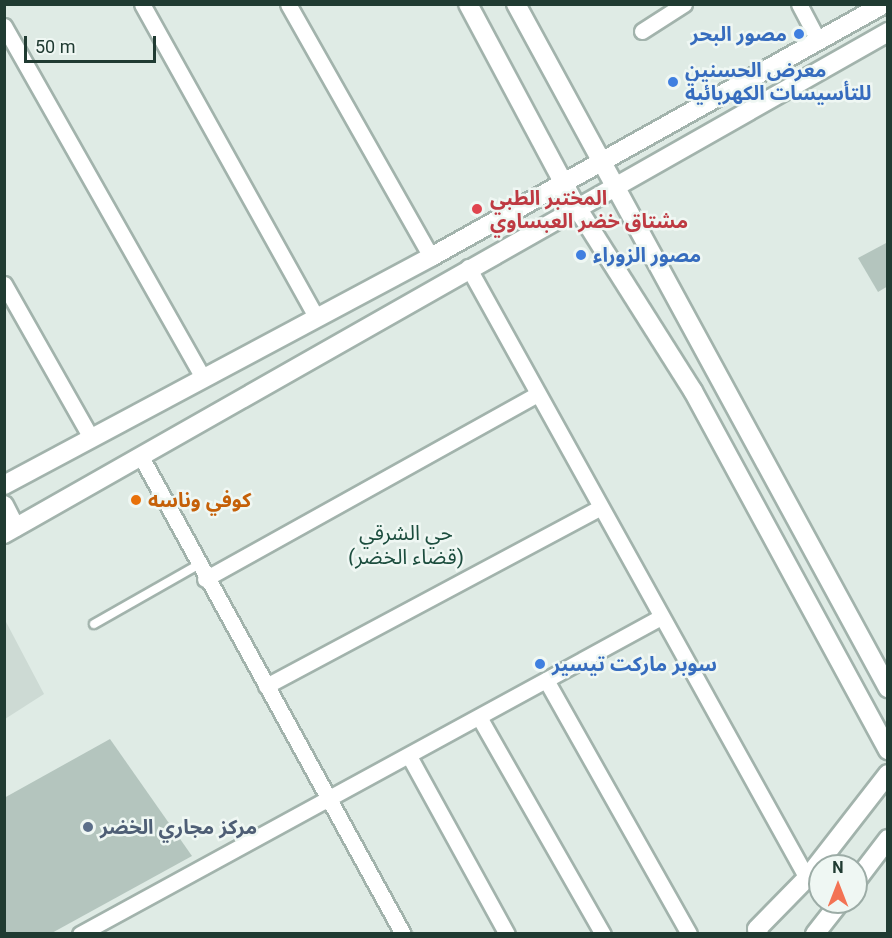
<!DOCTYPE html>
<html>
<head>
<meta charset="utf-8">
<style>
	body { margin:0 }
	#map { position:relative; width:892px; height:938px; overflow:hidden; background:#dfebe5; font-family:Roboto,"Noto Sans Arabic",sans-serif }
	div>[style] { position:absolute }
	.built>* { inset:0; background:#cddad4 }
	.building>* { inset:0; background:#b4c5be }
	.roads { filter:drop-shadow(2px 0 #a2b3ac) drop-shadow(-2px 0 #a2b3ac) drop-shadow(0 2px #a2b3ac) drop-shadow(0 -2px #a2b3ac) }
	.service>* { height:8px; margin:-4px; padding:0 4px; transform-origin:4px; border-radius:4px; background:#fff }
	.minor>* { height:15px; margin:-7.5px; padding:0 7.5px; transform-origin:7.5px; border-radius:7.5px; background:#fff }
	.tertiary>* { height:18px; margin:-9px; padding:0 9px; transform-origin:9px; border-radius:9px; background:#fff }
	.secondary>* { height:18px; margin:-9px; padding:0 9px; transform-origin:9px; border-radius:9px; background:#fff }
	.dots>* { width:16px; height:16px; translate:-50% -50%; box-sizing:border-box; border:3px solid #eff7f3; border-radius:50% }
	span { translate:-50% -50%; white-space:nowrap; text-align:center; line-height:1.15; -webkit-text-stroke:5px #eff7f3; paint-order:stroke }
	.shop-label { font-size:20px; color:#366cbe; font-weight:700 }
	.right { translate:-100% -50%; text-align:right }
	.left { translate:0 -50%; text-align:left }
	.health-label { font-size:20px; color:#be3a42; font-weight:700 }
	.food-label { font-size:20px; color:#c56008; font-weight:700 }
	.service-label { font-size:20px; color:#4e5e75; font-weight:700 }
	.neighbourhood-label { font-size:21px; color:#1c4d3e }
	.frame { position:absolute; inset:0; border:6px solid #203b32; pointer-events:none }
	.north { position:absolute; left:808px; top:854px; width:60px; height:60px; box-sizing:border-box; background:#eff7f3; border:2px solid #9caca6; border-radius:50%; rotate:0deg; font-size:16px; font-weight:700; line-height:24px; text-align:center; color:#203b32 }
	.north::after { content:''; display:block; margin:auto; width:21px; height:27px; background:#f37354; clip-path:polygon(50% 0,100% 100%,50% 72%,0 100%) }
	.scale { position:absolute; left:24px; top:36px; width:132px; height:27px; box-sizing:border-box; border:3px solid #203b32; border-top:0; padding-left:8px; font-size:18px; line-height:21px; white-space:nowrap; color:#203b32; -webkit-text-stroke:4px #eff7f3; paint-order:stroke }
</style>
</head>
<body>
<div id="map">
	<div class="built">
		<div style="clip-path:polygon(5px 620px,44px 694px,5px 719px,4px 719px)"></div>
	</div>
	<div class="building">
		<div style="clip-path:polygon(888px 242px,888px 286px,878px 292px,858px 258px)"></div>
		<div style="clip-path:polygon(110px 739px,192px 856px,50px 934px,4px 934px,4px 798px)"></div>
	</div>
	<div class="roads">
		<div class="service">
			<div style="left:94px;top:624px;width:120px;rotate:-29.6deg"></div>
		</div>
		<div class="minor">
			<div style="left:142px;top:4px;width:358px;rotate:60.9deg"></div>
			<div style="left:288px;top:4px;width:291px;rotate:60.5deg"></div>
			<div style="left:799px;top:4px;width:41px;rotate:62.2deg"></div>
			<div style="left:4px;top:26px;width:404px;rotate:60.5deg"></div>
			<div style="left:642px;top:31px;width:50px;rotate:-32.7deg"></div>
			<div style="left:468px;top:267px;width:699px;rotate:60.98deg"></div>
			<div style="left:4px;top:284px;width:177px;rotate:60.5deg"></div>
			<div style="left:140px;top:455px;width:546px;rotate:61.23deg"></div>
			<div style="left:205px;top:579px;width:380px;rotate:-29.1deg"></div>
			<div style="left:546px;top:680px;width:291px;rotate:60.6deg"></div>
			<div style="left:266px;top:686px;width:378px;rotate:-28.1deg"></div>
			<div style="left:479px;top:717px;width:250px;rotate:60.3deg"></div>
			<div style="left:409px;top:756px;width:203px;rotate:61.2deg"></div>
			<div style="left:80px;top:934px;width:662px;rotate:-28.62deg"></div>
		</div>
		<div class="tertiary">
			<div style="left:468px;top:4px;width:229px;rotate:61.9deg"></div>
			<div style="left:576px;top:206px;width:219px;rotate:57.7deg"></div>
			<div style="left:693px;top:391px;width:409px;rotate:61.5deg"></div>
			<div style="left:516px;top:4px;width:779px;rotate:61.46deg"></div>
		</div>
		<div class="secondary">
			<div style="left:4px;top:485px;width:484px;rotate:-28.1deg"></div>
			<div style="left:431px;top:257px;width:519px;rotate:-29.18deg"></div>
			<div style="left:4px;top:505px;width:25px;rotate:63deg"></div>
			<div style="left:4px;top:534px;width:1017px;rotate:-29.59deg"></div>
			<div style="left:856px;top:881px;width:53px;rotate:-52.7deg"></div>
			<div style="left:759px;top:934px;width:5px;rotate:-112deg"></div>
			<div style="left:757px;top:929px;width:71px;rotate:-45.6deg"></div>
			<div style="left:807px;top:878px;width:132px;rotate:-52.1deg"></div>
			<div style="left:815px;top:934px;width:41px;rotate:-52deg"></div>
		</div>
	</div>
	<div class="dots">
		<div style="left:799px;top:34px;background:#3f7fe0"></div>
		<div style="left:673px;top:82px;background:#3f7fe0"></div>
		<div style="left:477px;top:209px;background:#e0444e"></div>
		<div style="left:581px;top:255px;background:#3f7fe0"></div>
		<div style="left:136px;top:500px;background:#e8710a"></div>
		<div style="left:540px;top:664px;background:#3f7fe0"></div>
		<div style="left:88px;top:827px;background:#5c6f8a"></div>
	</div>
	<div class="shop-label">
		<span class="right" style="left:787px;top:34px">مصور البحر</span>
		<span class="left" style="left:685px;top:82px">معرض الحسنين<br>للتأسيسات الكهربائية</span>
		<span class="left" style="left:593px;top:255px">مصور الزوراء</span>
		<span class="left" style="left:552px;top:664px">سوبر ماركت تيسير</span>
	</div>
	<div class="health-label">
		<span class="left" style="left:490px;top:210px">المختبر الطبي<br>مشتاق خضر العبساوي</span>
	</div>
	<div class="food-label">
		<span class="left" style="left:148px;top:500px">كوفي وناسه</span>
	</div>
	<div class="service-label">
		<span class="left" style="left:100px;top:827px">مركز مجاري الخضر</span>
	</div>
	<div class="neighbourhood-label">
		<span style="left:406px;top:545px">حي الشرقي<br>(قضاء الخضر)</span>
	</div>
	<div class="frame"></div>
	<div class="north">N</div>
	<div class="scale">50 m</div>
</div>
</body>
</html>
